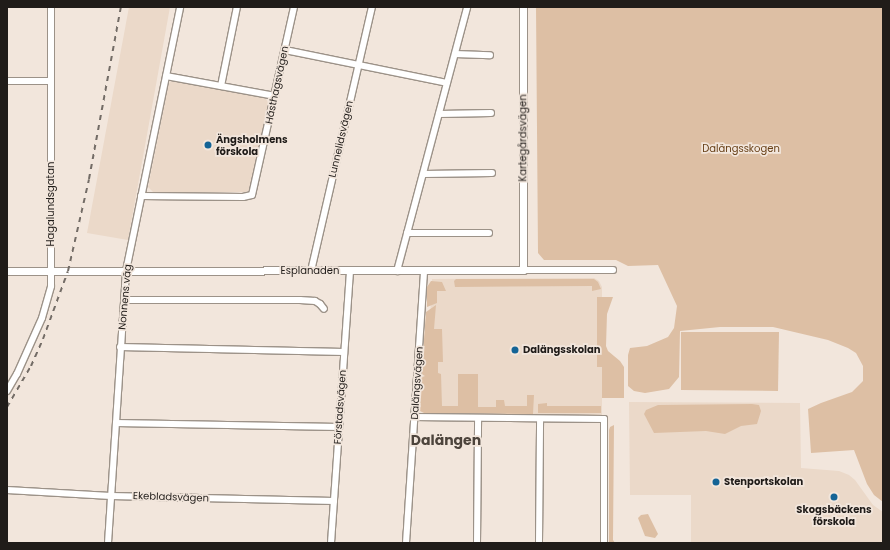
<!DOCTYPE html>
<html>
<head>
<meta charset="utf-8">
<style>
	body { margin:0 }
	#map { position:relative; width:890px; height:550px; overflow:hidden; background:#f2e6dc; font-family:Poppins,sans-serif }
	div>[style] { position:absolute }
	.built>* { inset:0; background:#ebd9c9 }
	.green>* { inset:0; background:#ddbfa4 }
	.roads { filter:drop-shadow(1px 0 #9c9288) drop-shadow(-1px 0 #9c9288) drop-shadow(0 1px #9c9288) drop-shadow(0 -1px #9c9288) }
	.minor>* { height:6px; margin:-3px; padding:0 3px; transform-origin:3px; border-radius:3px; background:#fff }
	.tertiary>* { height:7px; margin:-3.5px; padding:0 3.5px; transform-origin:3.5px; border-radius:3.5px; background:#fff }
	.rail>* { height:2px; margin-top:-1px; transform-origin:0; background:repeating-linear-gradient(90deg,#736c66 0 5px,transparent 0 10px) }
	.dots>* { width:11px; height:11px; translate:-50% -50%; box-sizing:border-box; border:2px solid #f2e6dc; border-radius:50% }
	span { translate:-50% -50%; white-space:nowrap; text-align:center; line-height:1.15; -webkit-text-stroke:3.5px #f2e6dc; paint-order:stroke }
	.street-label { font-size:10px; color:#201c19 }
	.poi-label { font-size:10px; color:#201c19; font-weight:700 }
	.left { translate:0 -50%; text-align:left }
	.park-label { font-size:10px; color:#663e15 }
	.district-label { font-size:14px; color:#4d443c; font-weight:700 }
	.frame { position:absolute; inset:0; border:8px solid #201c19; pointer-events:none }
</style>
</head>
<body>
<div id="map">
	<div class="built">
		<div style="clip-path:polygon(129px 7px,170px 7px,128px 240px,87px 233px)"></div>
		<div style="clip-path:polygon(173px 80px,265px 98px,269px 103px,250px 189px,246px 192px,153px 192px,148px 187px,169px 83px)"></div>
		<div style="clip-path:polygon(594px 278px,599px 281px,602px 287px,602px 415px,425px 413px,432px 279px)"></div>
		<div style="clip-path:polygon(629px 402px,800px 403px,801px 468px,839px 471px,849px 475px,855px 480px,873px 505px,883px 512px,883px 543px,691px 543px,691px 495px,630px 495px)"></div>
	</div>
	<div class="green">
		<div style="clip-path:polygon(536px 7px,883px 7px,883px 502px,874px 495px,867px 484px,854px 450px,811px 453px,808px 409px,821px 403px,852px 392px,863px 381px,863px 366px,856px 353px,848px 348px,828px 340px,773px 327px,720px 327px,680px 331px,679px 377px,669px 389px,645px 393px,634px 391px,628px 386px,628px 355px,630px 348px,647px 346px,668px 337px,674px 328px,677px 306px,658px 265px,628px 266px,616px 260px,544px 260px,538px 253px)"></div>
		<div style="clip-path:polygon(456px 279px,594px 279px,598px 282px,601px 289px,592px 291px,592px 286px,455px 287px,454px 281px)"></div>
		<div style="clip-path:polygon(431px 281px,442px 282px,446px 291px,437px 291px,437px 303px,427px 307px,427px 287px)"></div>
		<div style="clip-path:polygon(597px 297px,613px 297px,607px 314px,606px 346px,608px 351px,620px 361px,624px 367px,624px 398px,602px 398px,602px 367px,597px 367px)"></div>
		<div style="clip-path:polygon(436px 305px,434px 329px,442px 329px,443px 362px,438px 362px,438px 373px,441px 374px,442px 406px,458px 406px,458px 374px,478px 374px,478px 407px,496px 407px,496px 400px,504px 400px,505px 406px,527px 406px,527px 395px,534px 395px,533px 414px,424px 413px,420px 411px,419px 407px,426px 312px)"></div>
		<div style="clip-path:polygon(681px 332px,779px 332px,778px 391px,681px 390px)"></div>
		<div style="clip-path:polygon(547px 403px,547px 406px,601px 406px,601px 413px,538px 413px,538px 404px)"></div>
		<div style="clip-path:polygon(752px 404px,759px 405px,761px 411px,757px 424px,741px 426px,725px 434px,706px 431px,654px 433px,644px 414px,646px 410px,658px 405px)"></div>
		<div style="clip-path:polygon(614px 425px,613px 540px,615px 543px,609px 543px,609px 430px,610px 427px)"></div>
		<div style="clip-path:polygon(648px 514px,658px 534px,655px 538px,645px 536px,638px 518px,641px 515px)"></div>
	</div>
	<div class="roads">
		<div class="minor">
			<div style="left:285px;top:50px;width:165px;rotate:11.5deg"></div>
			<div style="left:455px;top:54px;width:35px;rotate:2deg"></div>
			<div style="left:166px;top:76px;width:111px;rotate:10.4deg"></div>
			<div style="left:7px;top:81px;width:44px"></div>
			<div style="left:221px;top:86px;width:81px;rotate:-78.6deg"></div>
			<div style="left:439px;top:114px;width:52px;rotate:-1.1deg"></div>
			<div style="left:424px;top:174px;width:68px;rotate:-0.8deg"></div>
			<div style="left:141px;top:196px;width:102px;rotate:0.6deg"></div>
			<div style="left:243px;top:197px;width:9px;rotate:-13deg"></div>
			<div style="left:252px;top:195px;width:193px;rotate:-77.4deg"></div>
			<div style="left:407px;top:233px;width:82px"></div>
			<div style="left:523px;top:270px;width:90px"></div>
			<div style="left:311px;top:271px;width:271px;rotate:-77deg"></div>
			<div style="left:397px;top:271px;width:273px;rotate:-75.1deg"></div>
			<div style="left:124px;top:300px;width:176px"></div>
			<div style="left:300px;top:300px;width:15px;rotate:4deg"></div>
			<div style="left:315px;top:301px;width:6px;rotate:31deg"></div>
			<div style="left:320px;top:304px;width:6px;rotate:51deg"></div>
			<div style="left:120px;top:347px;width:224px;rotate:1.3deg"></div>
			<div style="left:7px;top:391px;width:20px;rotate:-60deg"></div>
			<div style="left:17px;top:374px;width:61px;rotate:-65.9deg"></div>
			<div style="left:42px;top:318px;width:33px;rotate:-74deg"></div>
			<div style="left:51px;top:286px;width:279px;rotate:-90deg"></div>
			<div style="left:414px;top:417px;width:190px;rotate:0.6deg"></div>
			<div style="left:604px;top:419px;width:124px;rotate:90deg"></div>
			<div style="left:116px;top:423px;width:223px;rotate:1deg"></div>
			<div style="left:7px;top:490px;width:104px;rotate:3.3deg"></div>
			<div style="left:111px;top:496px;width:223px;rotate:1.3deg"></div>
			<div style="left:108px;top:543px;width:273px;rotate:-86.2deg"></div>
			<div style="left:126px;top:271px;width:269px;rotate:-78.4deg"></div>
			<div style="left:331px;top:543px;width:273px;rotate:-86deg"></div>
			<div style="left:406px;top:543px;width:273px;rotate:-86.2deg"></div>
			<div style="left:477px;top:543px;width:125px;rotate:-89.5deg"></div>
			<div style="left:539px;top:543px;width:124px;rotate:-89.5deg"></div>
		</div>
		<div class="tertiary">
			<div style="left:7px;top:271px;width:516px;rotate:-0.11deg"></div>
			<div style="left:523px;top:270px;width:263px;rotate:-90deg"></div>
		</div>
	</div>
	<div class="rail">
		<div style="left:7px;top:407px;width:48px;rotate:-59.7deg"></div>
		<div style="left:31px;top:366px;width:30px;rotate:-66deg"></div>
		<div style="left:43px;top:339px;width:72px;rotate:-69.8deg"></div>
		<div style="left:68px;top:271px;width:94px;rotate:-77.1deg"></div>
		<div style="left:89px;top:179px;width:175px;rotate:-79.5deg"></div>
	</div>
	<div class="dots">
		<div style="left:208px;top:145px;background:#146496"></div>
		<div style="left:515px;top:350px;background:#146496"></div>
		<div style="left:716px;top:482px;background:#146496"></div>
		<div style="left:834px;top:497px;background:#146496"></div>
	</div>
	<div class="street-label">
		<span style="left:277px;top:85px;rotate:-78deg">Hästhagsvägen</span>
		<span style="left:523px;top:138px;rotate:-90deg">Kartegårdsvägen</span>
		<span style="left:341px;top:139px;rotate:-77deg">Lunnelidsvägen</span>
		<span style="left:51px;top:204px;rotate:-90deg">Hagalundsgatan</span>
		<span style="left:310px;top:271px">Esplanaden</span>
		<span style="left:125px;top:297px;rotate:-85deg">Nonnens väg</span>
		<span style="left:417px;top:383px;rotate:-86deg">Dalängsvägen</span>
		<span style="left:340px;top:407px;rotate:-86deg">Förstadsvägen</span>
		<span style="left:171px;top:497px;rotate:2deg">Ekebladsvägen</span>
	</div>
	<div class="poi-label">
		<span class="left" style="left:216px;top:145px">Ängsholmens<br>förskola</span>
		<span class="left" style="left:523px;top:350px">Dalängsskolan</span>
		<span class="left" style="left:724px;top:482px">Stenportskolan</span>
		<span style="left:834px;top:515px">Skogsbäckens<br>förskola</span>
	</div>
	<div class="park-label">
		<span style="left:741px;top:149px">Dalängsskogen</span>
	</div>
	<div class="district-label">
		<span style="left:446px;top:440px">Dalängen</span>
	</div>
	<div class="frame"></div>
</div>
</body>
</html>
